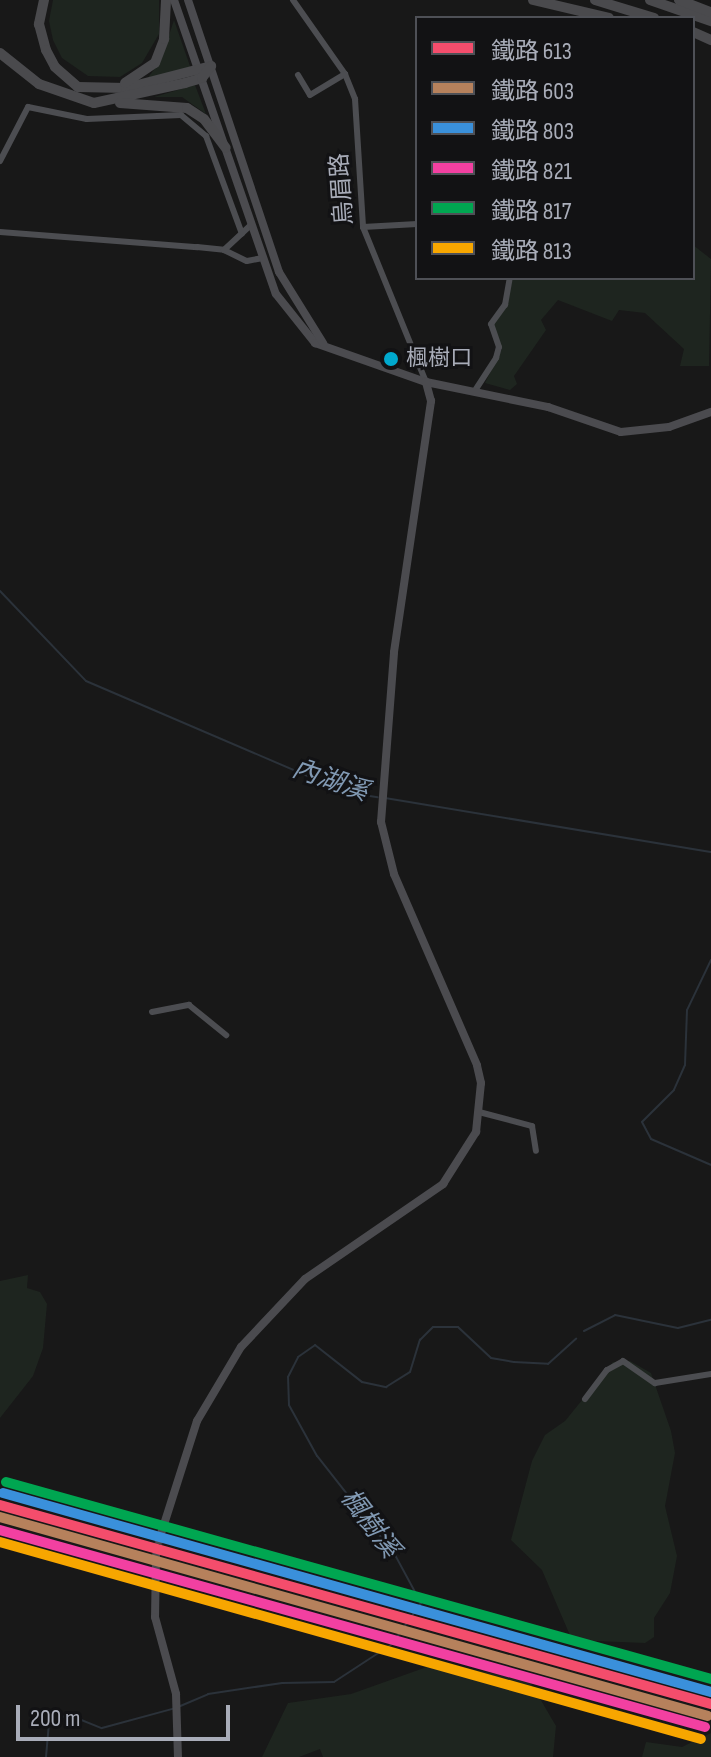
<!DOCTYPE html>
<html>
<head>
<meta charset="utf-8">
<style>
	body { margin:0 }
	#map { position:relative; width:711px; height:1757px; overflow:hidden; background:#181818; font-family:"Sofia Sans Condensed","Noto Sans TC",sans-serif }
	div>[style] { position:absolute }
	.green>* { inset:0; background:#1e251f }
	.stream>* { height:2px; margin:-1px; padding:0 1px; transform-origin:1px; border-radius:1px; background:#2b323a }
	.secondary-tunnel>* { height:8px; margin-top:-4px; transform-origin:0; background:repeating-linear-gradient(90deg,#353638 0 8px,transparent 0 12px) }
	.street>* { height:6px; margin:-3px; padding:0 3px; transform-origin:3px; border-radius:3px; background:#4c4d51 }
	.secondary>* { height:8px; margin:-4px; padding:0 4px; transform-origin:4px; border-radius:4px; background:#4b4b4f }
	.highway>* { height:10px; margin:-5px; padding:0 5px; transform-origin:5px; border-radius:5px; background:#4a4a4d }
	.rail-1>* { height:10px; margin:-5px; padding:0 5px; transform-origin:5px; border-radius:5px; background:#f44d6c }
	.rail-2>* { height:10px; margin:-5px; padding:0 5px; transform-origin:5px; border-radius:5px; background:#b6815c }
	.rail-3>* { height:10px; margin:-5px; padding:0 5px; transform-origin:5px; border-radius:5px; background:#3a90db }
	.rail-4>* { height:10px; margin:-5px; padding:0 5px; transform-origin:5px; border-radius:5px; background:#f240a1 }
	.rail-5>* { height:10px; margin:-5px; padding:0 5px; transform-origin:5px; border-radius:5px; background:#00a651 }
	.rail-6>* { height:10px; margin:-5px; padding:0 5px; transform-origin:5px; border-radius:5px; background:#f7a600 }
	.dots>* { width:22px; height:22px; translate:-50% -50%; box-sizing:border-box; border:4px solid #121214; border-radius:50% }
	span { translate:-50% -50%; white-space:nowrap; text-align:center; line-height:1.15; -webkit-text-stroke:6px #121214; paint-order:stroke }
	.bus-label { font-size:22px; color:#a9adb9 }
	.left { translate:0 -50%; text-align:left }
	.street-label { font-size:24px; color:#a9adb9 }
	.water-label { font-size:26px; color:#8199b3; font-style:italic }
	.legend { position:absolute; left:415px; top:16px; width:280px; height:264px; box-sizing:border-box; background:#121214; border:2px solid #4e5056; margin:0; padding:10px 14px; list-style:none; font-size:24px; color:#a9adb9 }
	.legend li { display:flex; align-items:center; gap:16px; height:40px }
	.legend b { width:40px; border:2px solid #4e5056 }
	.scale { position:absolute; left:16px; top:1705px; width:214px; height:36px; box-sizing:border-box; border:4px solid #a9adb9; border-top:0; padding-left:10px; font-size:24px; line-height:28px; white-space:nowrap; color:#a9adb9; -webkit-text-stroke:6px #121214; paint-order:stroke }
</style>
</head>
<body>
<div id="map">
	<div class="green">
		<div style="clip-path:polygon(53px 0,159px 0,159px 34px,142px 63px,120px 77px,88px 76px,62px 58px,53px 40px,49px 21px)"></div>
		<div style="clip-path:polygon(174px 20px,191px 69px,147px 79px,161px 60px)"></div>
		<div style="clip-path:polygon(195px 85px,206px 114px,182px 97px,154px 97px)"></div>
		<div style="clip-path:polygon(693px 245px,711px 259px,709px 366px,680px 366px,684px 349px,645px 313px,619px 310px,612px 321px,558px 300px,541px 320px,546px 330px,514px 376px,517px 384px,510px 390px,485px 383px,502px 349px,492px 323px,505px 308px,513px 278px,693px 278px)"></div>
		<div style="clip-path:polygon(28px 1275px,27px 1288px,40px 1292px,47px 1304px,43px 1348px,33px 1376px,0 1418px,0 1281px)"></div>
		<div style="clip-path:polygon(630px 1361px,651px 1373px,671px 1431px,675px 1453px,665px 1506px,677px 1556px,670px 1593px,654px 1618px,654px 1637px,645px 1643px,572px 1640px,542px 1570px,511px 1540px,532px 1461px,545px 1435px,565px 1421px,613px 1362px)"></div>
		<div style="clip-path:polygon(438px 1663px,529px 1680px,556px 1726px,553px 1757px,323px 1757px,320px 1749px,299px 1757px,262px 1757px,288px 1703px,351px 1694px)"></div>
		<div style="clip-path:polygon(711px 1733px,711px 1757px,642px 1757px,646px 1742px,682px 1747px)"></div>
	</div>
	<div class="stream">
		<div style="left:0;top:591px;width:124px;rotate:46.3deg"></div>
		<div style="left:86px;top:681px;width:282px;rotate:23.2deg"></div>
		<div style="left:345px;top:792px;width:33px;rotate:9deg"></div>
		<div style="left:385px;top:798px;width:330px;rotate:9.4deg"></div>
		<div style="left:711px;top:960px;width:55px;rotate:115.6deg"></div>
		<div style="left:687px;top:1010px;width:55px;rotate:92.1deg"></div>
		<div style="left:685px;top:1065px;width:27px;rotate:114deg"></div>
		<div style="left:674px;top:1090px;width:45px;rotate:135deg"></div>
		<div style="left:642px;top:1122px;width:19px;rotate:62deg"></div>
		<div style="left:651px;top:1139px;width:65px;rotate:23.4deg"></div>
		<div style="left:584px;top:1331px;width:35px;rotate:-27deg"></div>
		<div style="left:615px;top:1315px;width:64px;rotate:11.7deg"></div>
		<div style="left:678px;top:1328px;width:34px;rotate:-14deg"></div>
		<div style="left:178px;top:1707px;width:33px;rotate:-23deg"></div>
		<div style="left:208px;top:1694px;width:75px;rotate:-8.5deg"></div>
		<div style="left:282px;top:1683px;width:52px;rotate:-1.1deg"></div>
		<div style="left:334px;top:1682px;width:69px;rotate:-33.2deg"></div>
		<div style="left:392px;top:1644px;width:50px;rotate:-54.7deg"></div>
		<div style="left:421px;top:1603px;width:55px;rotate:-118.4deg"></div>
		<div style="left:395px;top:1555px;width:126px;rotate:-128.2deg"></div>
		<div style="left:317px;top:1456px;width:58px;rotate:-118.8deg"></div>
		<div style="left:289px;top:1405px;width:28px;rotate:-92deg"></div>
		<div style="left:288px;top:1377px;width:22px;rotate:-63deg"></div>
		<div style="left:298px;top:1357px;width:21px;rotate:-35deg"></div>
		<div style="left:315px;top:1345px;width:60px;rotate:38.2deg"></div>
		<div style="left:362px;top:1382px;width:25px;rotate:12deg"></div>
		<div style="left:386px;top:1387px;width:28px;rotate:-32deg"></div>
		<div style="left:410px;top:1372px;width:34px;rotate:-73deg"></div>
		<div style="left:420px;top:1340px;width:18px;rotate:-45deg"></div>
		<div style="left:433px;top:1327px;width:25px"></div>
		<div style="left:458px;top:1327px;width:45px;rotate:43.2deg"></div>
		<div style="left:491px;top:1358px;width:23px;rotate:10deg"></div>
		<div style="left:514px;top:1362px;width:34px;rotate:3deg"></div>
		<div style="left:548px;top:1364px;width:38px;rotate:-42deg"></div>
		<div style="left:46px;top:1757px;width:37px;rotate:-85deg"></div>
		<div style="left:49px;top:1720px;width:21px;rotate:-14deg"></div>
		<div style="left:69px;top:1715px;width:35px;rotate:22deg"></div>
		<div style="left:102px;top:1728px;width:73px;rotate:-15.2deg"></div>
	</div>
	<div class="secondary-tunnel">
		<div style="left:156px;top:1556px;width:16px;rotate:-79deg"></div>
	</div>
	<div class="street">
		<div style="left:293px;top:0;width:90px;rotate:54.9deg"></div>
		<div style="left:345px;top:74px;width:27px;rotate:68deg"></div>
		<div style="left:355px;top:99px;width:128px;rotate:86.4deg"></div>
		<div style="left:363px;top:227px;width:167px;rotate:67.9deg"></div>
		<div style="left:298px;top:75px;width:23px;rotate:59deg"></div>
		<div style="left:310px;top:95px;width:41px;rotate:-31deg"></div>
		<div style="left:0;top:161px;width:61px;rotate:-62.6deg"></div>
		<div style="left:28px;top:107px;width:60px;rotate:11.5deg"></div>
		<div style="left:87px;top:119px;width:94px;rotate:-2.4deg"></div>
		<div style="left:181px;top:115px;width:33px;rotate:40deg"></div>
		<div style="left:206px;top:136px;width:104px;rotate:69.8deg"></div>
		<div style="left:363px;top:227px;width:54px;rotate:-3.2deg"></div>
		<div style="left:0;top:232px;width:198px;rotate:4.4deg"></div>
		<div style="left:197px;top:247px;width:27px;rotate:6deg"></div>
		<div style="left:224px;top:250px;width:25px;rotate:26deg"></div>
		<div style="left:247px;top:261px;width:16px;rotate:-11deg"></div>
		<div style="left:224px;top:250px;width:37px;rotate:-43deg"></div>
		<div style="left:476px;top:389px;width:37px;rotate:-57deg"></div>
		<div style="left:496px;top:358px;width:11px;rotate:-75deg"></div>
		<div style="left:499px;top:347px;width:24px;rotate:-109deg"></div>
		<div style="left:491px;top:324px;width:24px;rotate:-54deg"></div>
		<div style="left:505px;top:305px;width:27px;rotate:-80deg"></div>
		<div style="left:152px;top:1012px;width:38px;rotate:-11deg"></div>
		<div style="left:189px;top:1005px;width:48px;rotate:39deg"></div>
		<div style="left:479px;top:1112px;width:55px;rotate:14.8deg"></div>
		<div style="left:532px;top:1126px;width:25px;rotate:81deg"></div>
		<div style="left:585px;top:1399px;width:36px;rotate:-53deg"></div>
		<div style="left:607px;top:1370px;width:18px;rotate:-29deg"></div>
		<div style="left:623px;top:1361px;width:39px;rotate:35deg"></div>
		<div style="left:655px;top:1383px;width:57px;rotate:-9.1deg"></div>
	</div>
	<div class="secondary">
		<div style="left:174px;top:0;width:311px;rotate:70.9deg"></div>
		<div style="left:276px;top:294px;width:63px;rotate:51.5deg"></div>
		<div style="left:315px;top:343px;width:118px;rotate:19.4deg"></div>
		<div style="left:426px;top:382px;width:125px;rotate:11.6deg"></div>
		<div style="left:548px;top:407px;width:77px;rotate:18.9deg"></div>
		<div style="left:621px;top:432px;width:48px;rotate:-5.9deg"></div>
		<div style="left:669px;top:427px;width:45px;rotate:-19.7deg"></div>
		<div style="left:188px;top:0;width:287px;rotate:71.5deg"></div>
		<div style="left:279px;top:272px;width:84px;rotate:58.2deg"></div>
		<div style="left:159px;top:1540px;width:125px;rotate:-72.3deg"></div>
		<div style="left:197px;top:1421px;width:86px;rotate:-59.3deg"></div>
		<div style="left:241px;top:1347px;width:93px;rotate:-46.7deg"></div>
		<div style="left:305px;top:1279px;width:168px;rotate:-34.5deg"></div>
		<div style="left:443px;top:1184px;width:62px;rotate:-57.6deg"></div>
		<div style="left:476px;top:1132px;width:49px;rotate:-84.2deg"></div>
		<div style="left:481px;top:1083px;width:18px;rotate:-103deg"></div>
		<div style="left:477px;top:1065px;width:208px;rotate:-113.5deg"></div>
		<div style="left:394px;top:874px;width:54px;rotate:-104deg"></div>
		<div style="left:381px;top:822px;width:170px;rotate:-85.6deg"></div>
		<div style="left:394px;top:652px;width:254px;rotate:-81.6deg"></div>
		<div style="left:431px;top:401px;width:20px;rotate:-105deg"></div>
		<div style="left:156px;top:1556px;width:61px;rotate:90.9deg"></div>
		<div style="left:155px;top:1617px;width:80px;rotate:74.7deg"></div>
		<div style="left:176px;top:1694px;width:63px;rotate:88.2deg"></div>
	</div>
	<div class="highway">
		<div style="left:44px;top:0;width:25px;rotate:102deg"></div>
		<div style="left:39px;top:24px;width:27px;rotate:75deg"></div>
		<div style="left:46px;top:50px;width:19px;rotate:62deg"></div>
		<div style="left:55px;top:67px;width:30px;rotate:41deg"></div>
		<div style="left:78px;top:87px;width:48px;rotate:1.2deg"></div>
		<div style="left:126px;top:88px;width:88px;rotate:-14.5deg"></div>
		<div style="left:533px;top:0;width:78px;rotate:13.3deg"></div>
		<div style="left:595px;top:0;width:62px;rotate:17deg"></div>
		<div style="left:650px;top:0;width:65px;rotate:19deg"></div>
		<div style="left:679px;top:0;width:34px;rotate:21deg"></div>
		<div style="left:693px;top:32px;width:20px;rotate:24deg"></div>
		<div style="left:0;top:53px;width:50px;rotate:38.5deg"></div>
		<div style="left:39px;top:84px;width:58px;rotate:19.1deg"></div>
		<div style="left:94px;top:103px;width:93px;rotate:-12.4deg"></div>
		<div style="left:185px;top:83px;width:18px;rotate:-16deg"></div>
		<div style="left:202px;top:78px;width:15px;rotate:-53deg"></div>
		<div style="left:125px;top:83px;width:36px;rotate:-34deg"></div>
		<div style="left:155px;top:63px;width:26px;rotate:-69deg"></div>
		<div style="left:164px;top:39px;width:39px;rotate:-87deg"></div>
		<div style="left:120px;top:103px;width:67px;rotate:4.3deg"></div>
		<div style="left:187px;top:108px;width:20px;rotate:33deg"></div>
		<div style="left:204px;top:119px;width:36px;rotate:53deg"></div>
	</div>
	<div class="rail-1">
		<div style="left:0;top:1505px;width:738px;rotate:15.64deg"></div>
	</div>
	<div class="rail-2">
		<div style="left:0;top:1517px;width:735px;rotate:15.7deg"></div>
	</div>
	<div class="rail-3">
		<div style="left:3px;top:1493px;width:735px;rotate:15.7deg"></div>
	</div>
	<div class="rail-4">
		<div style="left:0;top:1530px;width:732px;rotate:15.61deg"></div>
	</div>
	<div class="rail-5">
		<div style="left:6px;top:1482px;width:732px;rotate:15.61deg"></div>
	</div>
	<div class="rail-6">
		<div style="left:0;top:1542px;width:728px;rotate:15.7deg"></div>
	</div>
	<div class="dots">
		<div style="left:391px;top:359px;background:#00a9ce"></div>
	</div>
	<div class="bus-label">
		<span class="left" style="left:406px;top:359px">楓樹口</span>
	</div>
	<div class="street-label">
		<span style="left:342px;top:189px;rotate:-94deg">烏眉路</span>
	</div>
	<div class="water-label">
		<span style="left:330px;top:781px;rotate:19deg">內湖溪</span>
		<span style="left:369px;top:1524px;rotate:53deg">楓樹溪</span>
	</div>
	<ul class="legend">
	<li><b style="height:10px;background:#f44d6c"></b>鐵路 613</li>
	<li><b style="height:10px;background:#b6815c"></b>鐵路 603</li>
	<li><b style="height:10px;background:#3a90db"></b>鐵路 803</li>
	<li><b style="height:10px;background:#f240a1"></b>鐵路 821</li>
	<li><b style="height:10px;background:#00a651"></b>鐵路 817</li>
	<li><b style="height:10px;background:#f7a600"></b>鐵路 813</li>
	</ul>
	<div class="scale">200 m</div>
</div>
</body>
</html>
